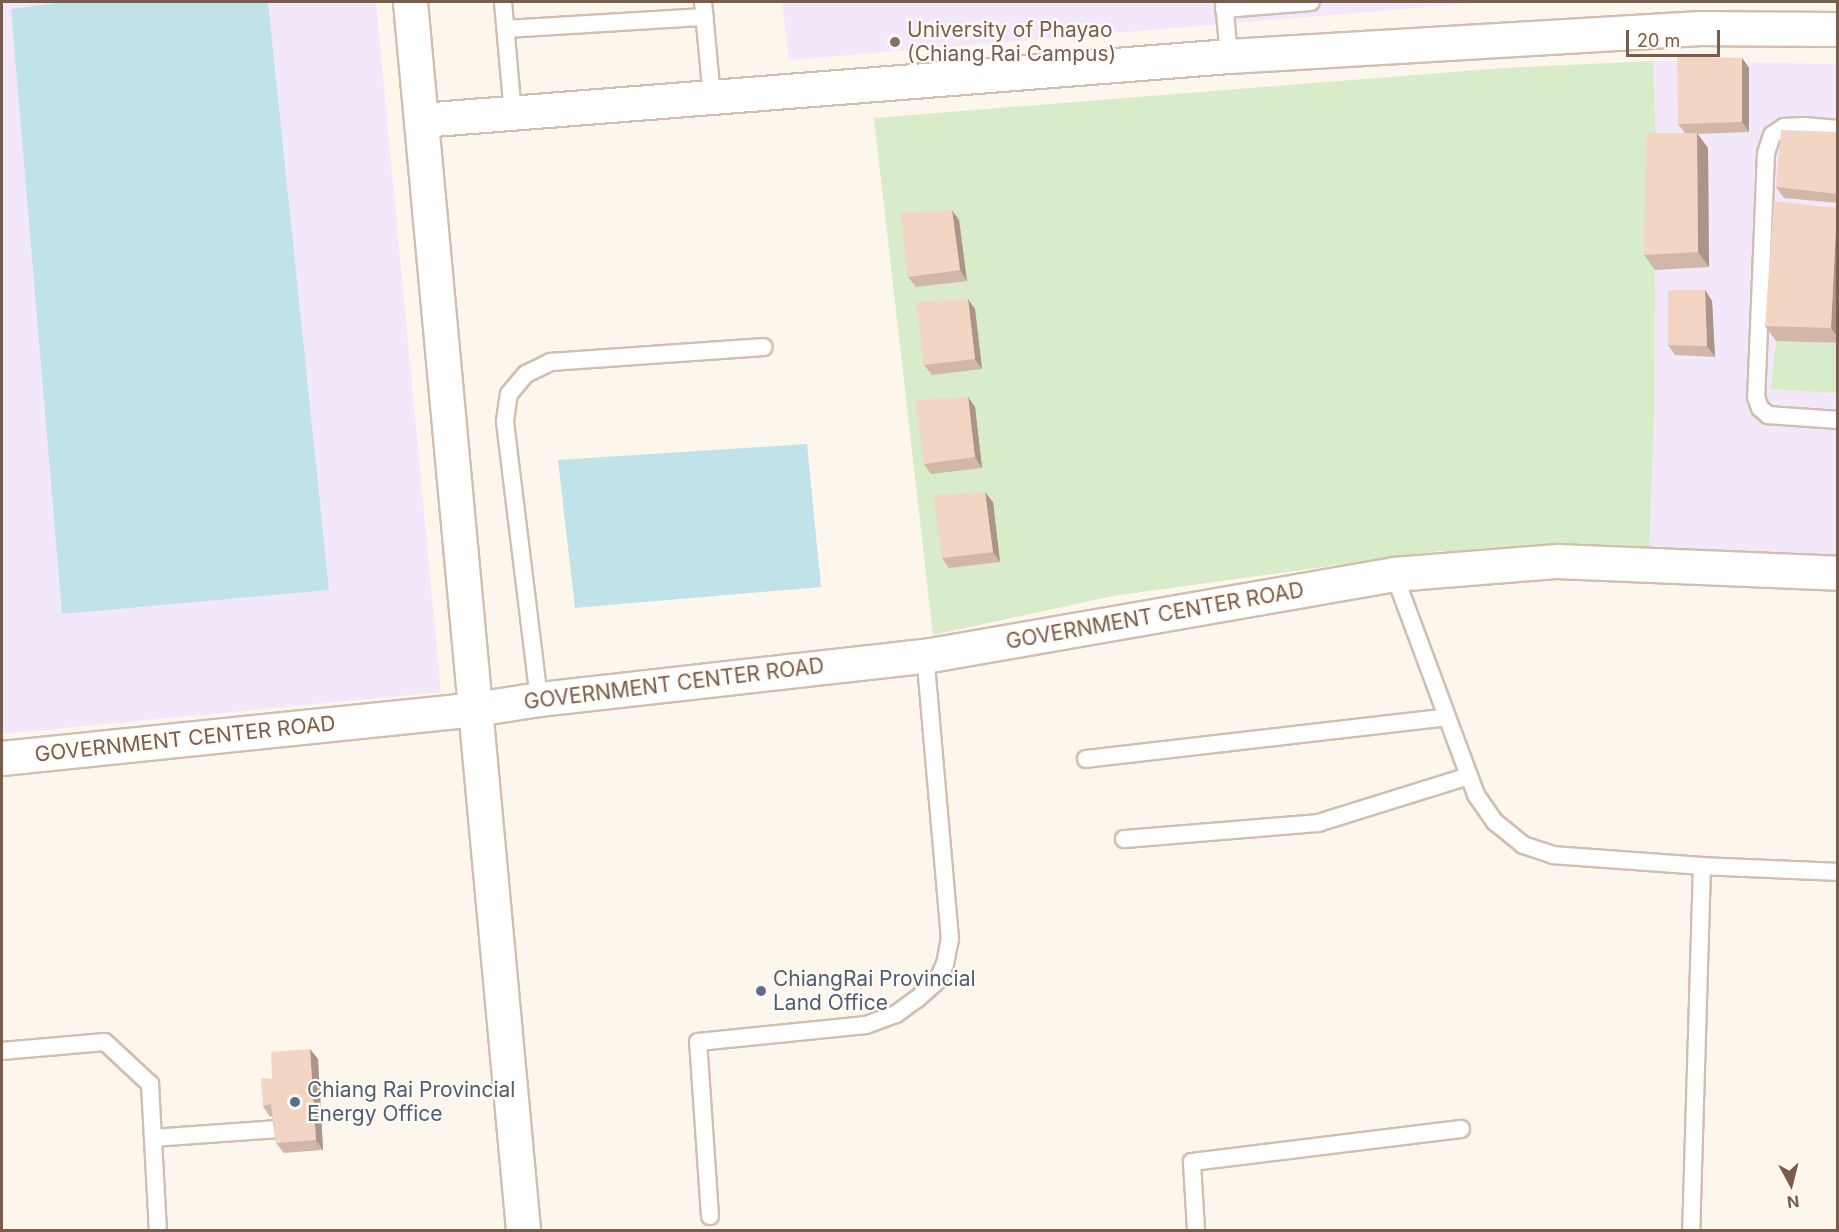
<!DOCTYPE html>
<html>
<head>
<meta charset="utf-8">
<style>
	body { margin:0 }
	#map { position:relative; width:1839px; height:1232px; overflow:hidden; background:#fdf6ec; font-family:Inter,sans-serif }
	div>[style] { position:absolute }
	.education>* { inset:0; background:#f3e8fa }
	.green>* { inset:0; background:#d8ecc9 }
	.water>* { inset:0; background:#bfe3e8 }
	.roads { filter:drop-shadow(2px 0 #d1beb0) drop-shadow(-2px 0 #d1beb0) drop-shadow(0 2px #d1beb0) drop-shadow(0 -2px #d1beb0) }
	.lane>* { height:16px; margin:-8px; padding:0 8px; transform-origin:8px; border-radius:8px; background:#fff }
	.street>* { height:33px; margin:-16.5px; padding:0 16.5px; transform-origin:16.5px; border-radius:16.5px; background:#fff }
	.secondary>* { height:33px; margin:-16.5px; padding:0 16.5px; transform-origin:16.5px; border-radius:16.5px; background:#fff }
	.wall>* { inset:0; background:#d1b7a8 }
	.shaded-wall>* { inset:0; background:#aa9588 }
	.building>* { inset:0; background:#f3d5c3 }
	.dots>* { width:16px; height:16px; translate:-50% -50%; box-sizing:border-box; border:3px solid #fffaf3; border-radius:50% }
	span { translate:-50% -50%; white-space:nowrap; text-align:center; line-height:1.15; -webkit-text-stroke:4.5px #fffaf3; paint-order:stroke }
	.education-label { font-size:21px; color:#785e54 }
	.left { translate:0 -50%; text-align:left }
	.street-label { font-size:21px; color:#7a5c4d }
	.service-label { font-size:21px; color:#4e5e75 }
	.frame { position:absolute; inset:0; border:3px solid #7a5c4d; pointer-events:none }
	.north { position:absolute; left:1761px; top:1154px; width:60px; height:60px; -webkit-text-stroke:4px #fffaf3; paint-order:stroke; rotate:173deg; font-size:16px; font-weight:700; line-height:24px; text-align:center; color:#7a5c4d }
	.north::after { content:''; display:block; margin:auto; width:21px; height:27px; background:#7a5c4d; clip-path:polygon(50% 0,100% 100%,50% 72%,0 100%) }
	.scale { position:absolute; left:1626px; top:30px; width:94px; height:27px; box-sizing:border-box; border:3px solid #7a5c4d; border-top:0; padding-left:8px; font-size:18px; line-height:21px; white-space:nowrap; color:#7a5c4d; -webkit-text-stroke:4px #fffaf3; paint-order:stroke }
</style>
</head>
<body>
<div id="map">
	<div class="education">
		<div style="clip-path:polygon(2px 2px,376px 2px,441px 692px,2px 734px)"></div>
		<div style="clip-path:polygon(782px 2px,1488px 2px,789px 60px)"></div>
		<div style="clip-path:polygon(1653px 61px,1837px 64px,1837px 557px,1649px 551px)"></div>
	</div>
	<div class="green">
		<div style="clip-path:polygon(1653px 61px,1656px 148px,1654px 415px,1649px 551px,1439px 551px,1113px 596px,933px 635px,874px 118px,1503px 68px)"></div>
		<div style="clip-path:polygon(1776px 341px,1837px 344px,1837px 393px,1771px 389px)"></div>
	</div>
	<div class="water">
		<div style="clip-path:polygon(64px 2px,268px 2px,329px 590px,62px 614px,11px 9px)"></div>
		<div style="clip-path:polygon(807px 444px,821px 587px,575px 608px,558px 460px)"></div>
	</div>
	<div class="roads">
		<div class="lane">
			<div style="left:503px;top:2px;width:111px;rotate:84.9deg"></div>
			<div style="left:703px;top:2px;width:95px;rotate:84.6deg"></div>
			<div style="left:1224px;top:2px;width:54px;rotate:84.7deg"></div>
			<div style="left:1224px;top:9px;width:87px;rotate:-4.6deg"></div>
			<div style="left:506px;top:29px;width:199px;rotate:-3.5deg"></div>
			<div style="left:1838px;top:129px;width:34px;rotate:-175deg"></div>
			<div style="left:1804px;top:126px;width:20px;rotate:177deg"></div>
			<div style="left:1784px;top:127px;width:14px;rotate:146deg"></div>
			<div style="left:1772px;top:135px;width:19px;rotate:108deg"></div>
			<div style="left:1766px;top:153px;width:244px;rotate:92.3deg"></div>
			<div style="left:1756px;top:397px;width:12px;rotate:70deg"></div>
			<div style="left:1760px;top:408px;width:11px;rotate:41deg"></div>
			<div style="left:1768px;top:415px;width:70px;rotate:4.1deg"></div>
			<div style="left:1394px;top:574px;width:236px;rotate:69.6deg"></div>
			<div style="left:1476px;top:795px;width:33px;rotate:55deg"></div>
			<div style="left:1495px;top:822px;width:36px;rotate:39deg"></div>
			<div style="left:1523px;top:845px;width:32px;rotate:18deg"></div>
			<div style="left:1553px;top:855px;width:149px;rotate:4.2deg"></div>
			<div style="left:1702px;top:866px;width:364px;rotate:91.7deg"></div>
			<div style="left:539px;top:699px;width:280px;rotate:-97deg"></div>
			<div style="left:505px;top:421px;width:27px;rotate:-82deg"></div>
			<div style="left:509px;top:394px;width:26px;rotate:-50deg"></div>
			<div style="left:526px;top:374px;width:28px;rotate:-26deg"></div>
			<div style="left:551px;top:362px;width:213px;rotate:-4deg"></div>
			<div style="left:1086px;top:759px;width:363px;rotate:-6.6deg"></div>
			<div style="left:1124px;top:839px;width:195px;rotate:-4.7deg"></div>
			<div style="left:1318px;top:823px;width:158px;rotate:-17.3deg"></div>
			<div style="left:1702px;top:866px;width:136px;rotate:2.5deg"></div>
			<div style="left:2px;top:1051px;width:103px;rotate:-5deg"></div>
			<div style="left:105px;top:1042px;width:62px;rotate:43deg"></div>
			<div style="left:150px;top:1084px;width:146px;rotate:86.9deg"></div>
			<div style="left:153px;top:1138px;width:125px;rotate:-4.1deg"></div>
			<div style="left:710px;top:1216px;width:174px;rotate:-93.9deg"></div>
			<div style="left:698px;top:1042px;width:169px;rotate:-5.8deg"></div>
			<div style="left:866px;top:1025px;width:32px;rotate:-20deg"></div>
			<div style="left:896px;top:1014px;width:26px;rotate:-36deg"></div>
			<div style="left:917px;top:999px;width:27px;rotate:-42deg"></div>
			<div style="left:937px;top:981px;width:19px;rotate:-65deg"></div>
			<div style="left:945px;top:964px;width:25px;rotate:-79deg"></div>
			<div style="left:950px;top:939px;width:284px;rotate:-95deg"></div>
			<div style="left:1196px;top:1230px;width:68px;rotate:-93.4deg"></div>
			<div style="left:1192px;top:1162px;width:271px;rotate:-7deg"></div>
		</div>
		<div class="street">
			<div style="left:410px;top:2px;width:1233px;rotate:84.74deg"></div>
			<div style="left:2px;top:758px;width:476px;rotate:-5.9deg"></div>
			<div style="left:475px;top:709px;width:65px;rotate:-8.9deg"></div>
			<div style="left:539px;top:699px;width:388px;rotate:-6.4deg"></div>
			<div style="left:925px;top:656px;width:476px;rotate:-9.9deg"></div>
			<div style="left:1394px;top:574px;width:164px;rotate:-4.6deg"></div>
			<div style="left:1557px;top:561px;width:281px;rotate:2.4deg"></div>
		</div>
		<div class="secondary">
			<div style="left:421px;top:120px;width:811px;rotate:-4.53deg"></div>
			<div style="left:1229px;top:56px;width:472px;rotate:-3.4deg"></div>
			<div style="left:1700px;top:28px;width:138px;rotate:0.4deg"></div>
		</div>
	</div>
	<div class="wall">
		<div style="clip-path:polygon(1742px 58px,1749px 68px,1749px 132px,1697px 134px,1708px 148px,1709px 267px,1655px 270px,1644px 255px,1685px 133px,1678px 124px)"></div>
		<div style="clip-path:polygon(1838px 132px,1838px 203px,1784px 198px,1776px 187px)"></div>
		<div style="clip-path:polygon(1837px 208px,1838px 210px,1838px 343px,1776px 341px,1765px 326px)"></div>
		<div style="clip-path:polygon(959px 220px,967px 281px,916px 287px,908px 277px)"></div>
		<div style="clip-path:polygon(1705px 290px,1712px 301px,1715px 357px,1675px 355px,1668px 345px)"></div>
		<div style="clip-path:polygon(968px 299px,975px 309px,982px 369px,932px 375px,924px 365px)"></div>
		<div style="clip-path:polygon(975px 407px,982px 468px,931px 474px,924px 464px)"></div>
		<div style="clip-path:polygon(993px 502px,1000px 562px,949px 568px,942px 558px)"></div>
		<div style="clip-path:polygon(310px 1049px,318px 1059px,323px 1150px,284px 1153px,276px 1143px,272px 1116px,270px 1117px,263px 1106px)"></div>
	</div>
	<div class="shaded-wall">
		<div style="clip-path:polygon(1742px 58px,1749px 68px,1749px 132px,1742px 122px)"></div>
		<div style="clip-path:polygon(1697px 133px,1708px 148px,1709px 267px,1698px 252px)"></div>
		<div style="clip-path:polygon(1837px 208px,1838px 210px,1838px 338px,1831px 328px)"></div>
		<div style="clip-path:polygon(952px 210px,959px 220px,967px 281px,960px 270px)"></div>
		<div style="clip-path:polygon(1705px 290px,1712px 301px,1715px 357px,1707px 346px)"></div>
		<div style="clip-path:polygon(968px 299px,975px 309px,982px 369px,975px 359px)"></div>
		<div style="clip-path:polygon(968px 397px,975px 407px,982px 468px,975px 457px)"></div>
		<div style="clip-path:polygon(985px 492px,993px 502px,1000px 562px,993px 552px)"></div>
		<div style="clip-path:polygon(310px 1049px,318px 1059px,323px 1150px,316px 1140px)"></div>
	</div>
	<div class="building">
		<div style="clip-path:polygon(1677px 56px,1742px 58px,1742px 122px,1678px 124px)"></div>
		<div style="clip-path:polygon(1781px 130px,1838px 132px,1838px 194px,1776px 187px)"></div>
		<div style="clip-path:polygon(1646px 133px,1697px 133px,1698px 252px,1644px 255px)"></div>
		<div style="clip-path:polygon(1774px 201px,1837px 208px,1831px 328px,1765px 326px)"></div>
		<div style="clip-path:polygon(952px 210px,960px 270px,908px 277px,900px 213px)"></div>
		<div style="clip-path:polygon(1668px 290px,1705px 290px,1707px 346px,1668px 345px)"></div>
		<div style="clip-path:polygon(968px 299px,975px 359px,924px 365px,916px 302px)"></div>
		<div style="clip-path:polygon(968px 397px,975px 457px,924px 464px,915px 400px)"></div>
		<div style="clip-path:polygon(985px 492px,993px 552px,942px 558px,933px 495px)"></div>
		<div style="clip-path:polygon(310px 1049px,316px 1140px,276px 1143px,271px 1104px,263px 1106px,261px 1078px,272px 1079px,271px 1052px)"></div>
	</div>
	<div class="dots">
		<div style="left:895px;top:42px;background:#8d6e63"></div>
		<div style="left:761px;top:991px;background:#5c6f8a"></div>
		<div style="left:295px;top:1102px;background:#5c6f8a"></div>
	</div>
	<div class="education-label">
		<span class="left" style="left:907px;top:42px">University of Phayao<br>(Chiang Rai Campus)</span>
	</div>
	<div class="street-label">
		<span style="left:1155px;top:616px;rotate:-10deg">GOVERNMENT CENTER ROAD</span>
		<span style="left:674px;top:684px;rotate:-7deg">GOVERNMENT CENTER ROAD</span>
		<span style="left:185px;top:739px;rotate:-6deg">GOVERNMENT CENTER ROAD</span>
	</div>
	<div class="service-label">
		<span class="left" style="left:773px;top:991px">ChiangRai Provincial<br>Land Office</span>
		<span class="left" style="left:307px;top:1102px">Chiang Rai Provincial<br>Energy Office</span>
	</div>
	<div class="frame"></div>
	<div class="north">N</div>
	<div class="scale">20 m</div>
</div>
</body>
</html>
